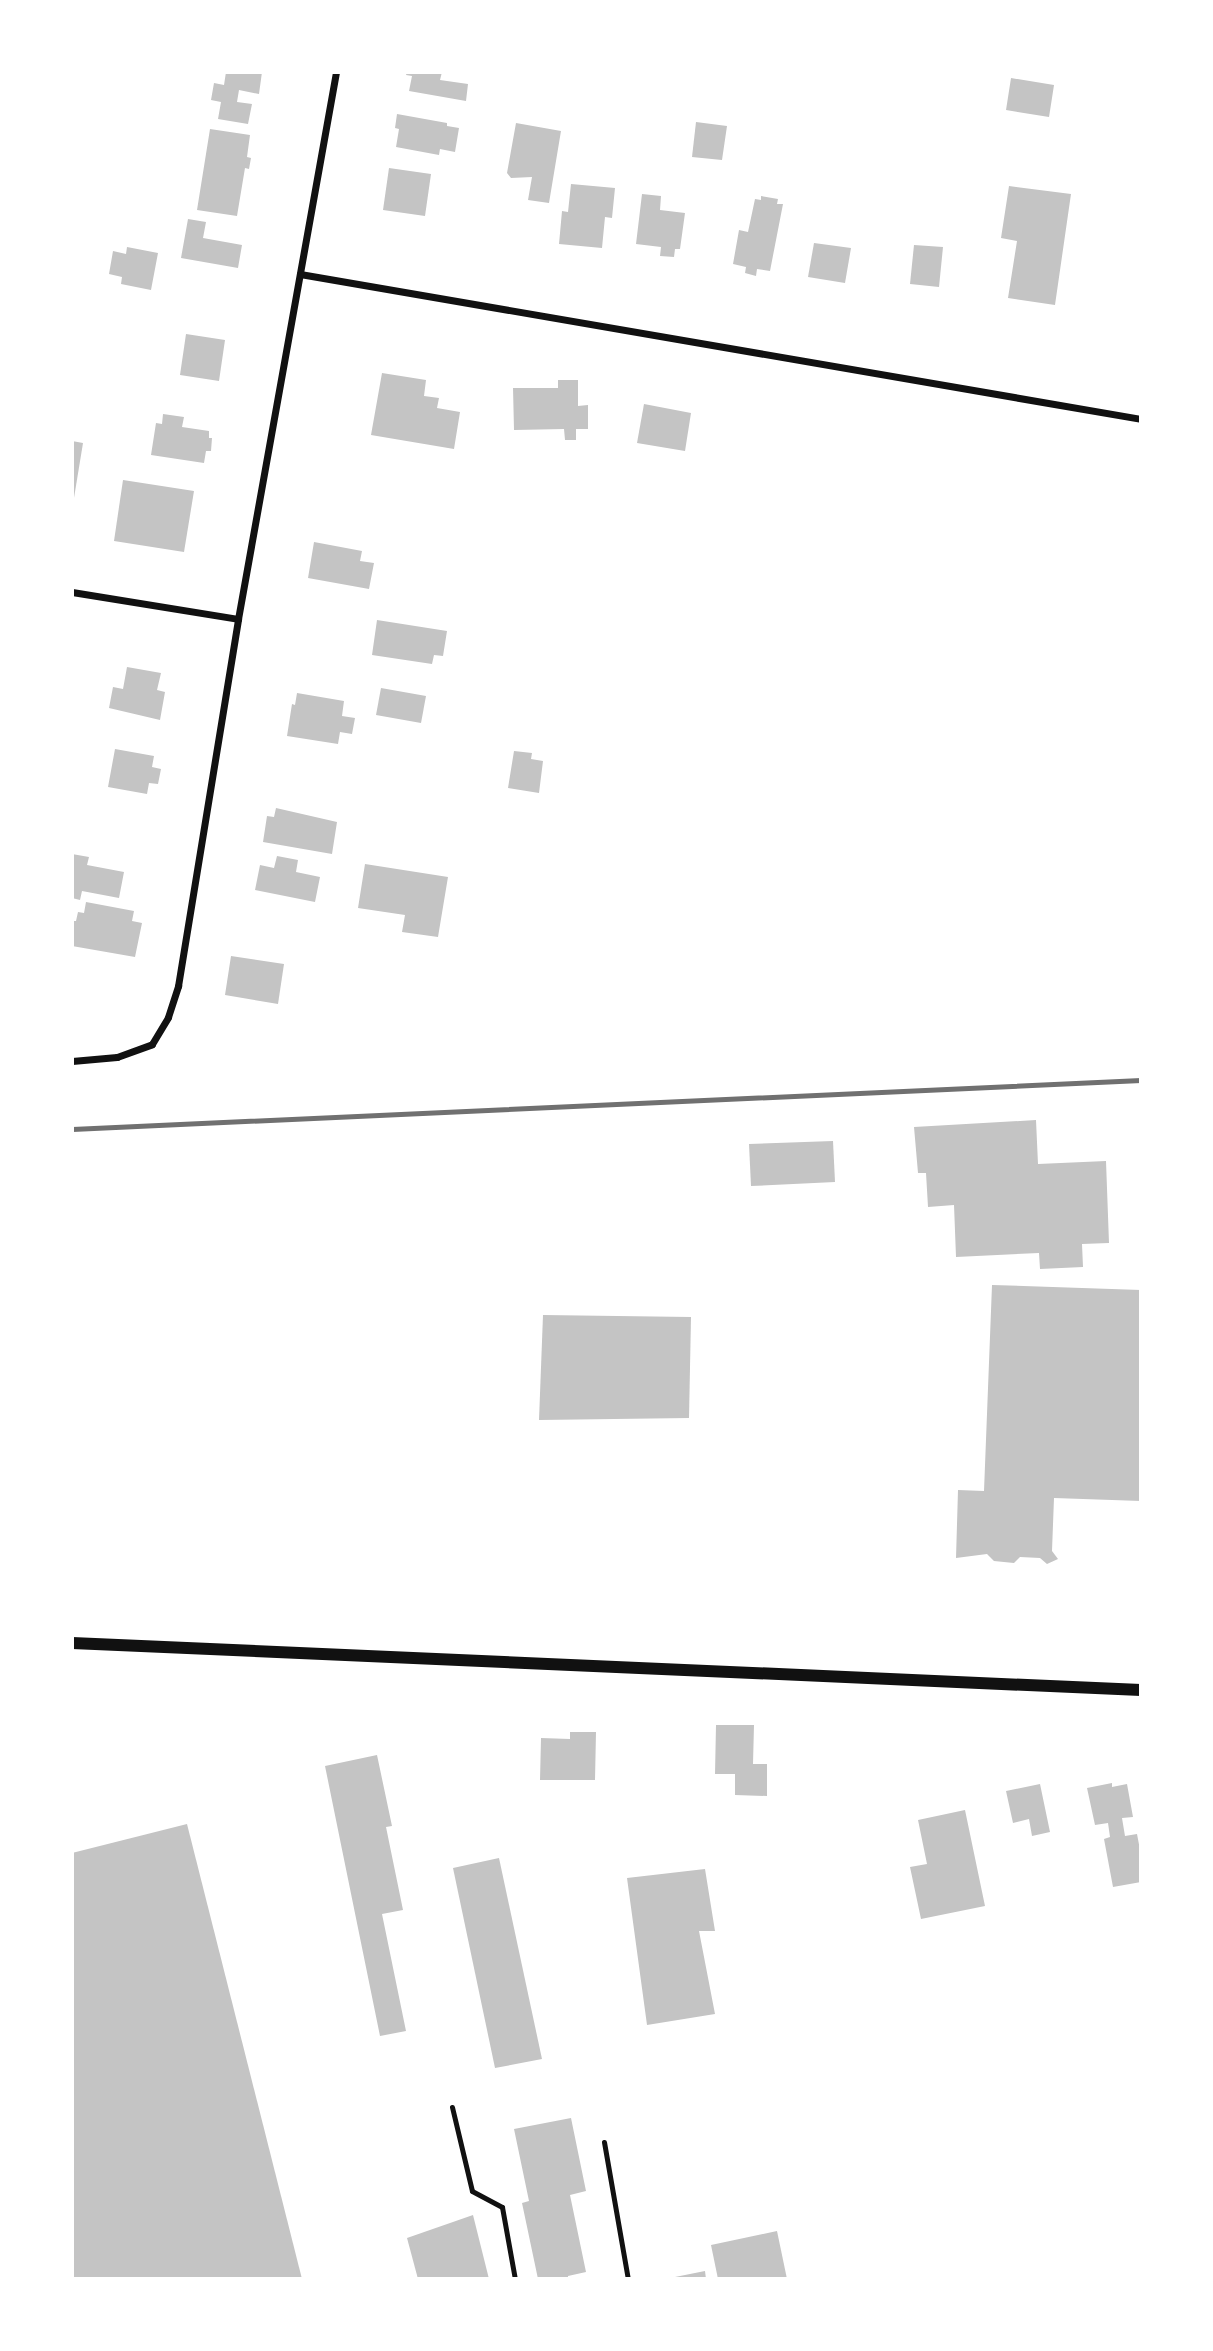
<!DOCTYPE html>
<html>
<head>
<meta charset="utf-8">
<style>
	body { margin:0 }
	#map { position:relative; width:1213px; height:2351px; overflow:hidden; background:#fff; font-family:Quicksand,sans-serif }
	div>[style] { position:absolute }
	.building>* { inset:0; background:#c4c4c4 }
	.service>* { height:5px; margin:-2.5px; padding:0 2.5px; transform-origin:2.5px; border-radius:2.5px; background:#111 }
	.minor>* { height:7px; margin:-3.5px; padding:0 3.5px; transform-origin:3.5px; border-radius:3.5px; background:#111 }
	.tertiary>* { height:12px; margin:-6px; padding:0 6px; transform-origin:6px; border-radius:6px; background:#111 }
	.rail>* { height:5px; margin:-2.5px; padding:0 2.5px; transform-origin:2.5px; border-radius:2.5px; background:#707070 }
	span { translate:-50% -50%; white-space:nowrap; text-align:center; line-height:1.15; -webkit-text-stroke:7px #fff; paint-order:stroke }
	.frame { position:absolute; inset:0; border:74px solid #fff; pointer-events:none }
</style>
</head>
<body>
<div id="map">
	<div class="building">
		<div style="clip-path:polygon(226px 72px,262px 72px,259px 94px,239px 90px,237px 102px,252px 104px,248px 124px,218px 119px,221px 102px,211px 100px,214px 83px,224px 85px)"></div>
		<div style="clip-path:polygon(407px 72px,442px 72px,440px 80px,468px 84px,466px 101px,409px 91px,412px 76px,406px 75px)"></div>
		<div style="clip-path:polygon(1011px 78px,1054px 85px,1049px 117px,1006px 110px)"></div>
		<div style="clip-path:polygon(397px 114px,447px 123px,447px 126px,459px 128px,455px 152px,440px 149px,439px 155px,396px 147px,399px 129px,395px 128px)"></div>
		<div style="clip-path:polygon(696px 122px,727px 126px,722px 160px,692px 157px)"></div>
		<div style="clip-path:polygon(516px 123px,561px 131px,549px 203px,528px 200px,532px 177px,511px 178px,507px 173px)"></div>
		<div style="clip-path:polygon(210px 129px,250px 135px,247px 157px,251px 158px,249px 169px,245px 168px,237px 216px,197px 210px)"></div>
		<div style="clip-path:polygon(389px 168px,431px 174px,425px 216px,383px 210px)"></div>
		<div style="clip-path:polygon(571px 184px,615px 188px,612px 218px,605px 217px,602px 248px,559px 244px,562px 211px,568px 212px)"></div>
		<div style="clip-path:polygon(1009px 186px,1071px 194px,1055px 305px,1008px 298px,1017px 241px,1001px 238px)"></div>
		<div style="clip-path:polygon(642px 194px,661px 196px,660px 210px,685px 213px,680px 249px,675px 249px,674px 257px,660px 256px,661px 247px,636px 244px)"></div>
		<div style="clip-path:polygon(761px 196px,778px 199px,777px 204px,783px 204px,770px 271px,757px 269px,756px 276px,745px 273px,746px 267px,733px 264px,739px 230px,748px 232px,755px 199px,761px 200px)"></div>
		<div style="clip-path:polygon(188px 219px,206px 222px,203px 238px,242px 245px,238px 268px,181px 258px)"></div>
		<div style="clip-path:polygon(814px 243px,851px 248px,845px 283px,808px 277px)"></div>
		<div style="clip-path:polygon(914px 245px,943px 247px,939px 287px,910px 284px)"></div>
		<div style="clip-path:polygon(127px 247px,158px 253px,151px 290px,121px 284px,122px 277px,109px 274px,113px 251px,126px 254px)"></div>
		<div style="clip-path:polygon(186px 334px,225px 340px,219px 381px,180px 375px)"></div>
		<div style="clip-path:polygon(382px 373px,426px 380px,424px 396px,439px 398px,437px 408px,460px 412px,454px 449px,371px 435px)"></div>
		<div style="clip-path:polygon(558px 380px,578px 380px,578px 406px,588px 405px,588px 429px,576px 429px,576px 440px,565px 440px,564px 429px,514px 430px,513px 388px,558px 388px)"></div>
		<div style="clip-path:polygon(644px 404px,691px 413px,685px 451px,637px 443px)"></div>
		<div style="clip-path:polygon(163px 414px,184px 417px,182px 427px,209px 431px,209px 438px,212px 438px,211px 451px,206px 451px,204px 463px,151px 455px,156px 423px,162px 424px)"></div>
		<div style="clip-path:polygon(72px 441px,83px 443px,73px 504px,72px 504px)"></div>
		<div style="clip-path:polygon(123px 480px,194px 491px,184px 552px,114px 541px)"></div>
		<div style="clip-path:polygon(314px 542px,362px 551px,360px 561px,374px 563px,369px 589px,308px 578px)"></div>
		<div style="clip-path:polygon(377px 620px,447px 631px,443px 656px,434px 655px,432px 664px,372px 655px)"></div>
		<div style="clip-path:polygon(127px 667px,161px 673px,157px 690px,165px 692px,160px 720px,109px 708px,113px 687px,123px 689px)"></div>
		<div style="clip-path:polygon(381px 688px,426px 696px,421px 723px,376px 715px)"></div>
		<div style="clip-path:polygon(297px 693px,344px 701px,342px 716px,355px 718px,352px 734px,340px 732px,338px 744px,287px 736px,292px 704px,295px 705px)"></div>
		<div style="clip-path:polygon(115px 749px,154px 756px,152px 767px,161px 769px,158px 784px,149px 783px,147px 794px,108px 787px)"></div>
		<div style="clip-path:polygon(514px 751px,532px 753px,531px 759px,543px 761px,539px 793px,508px 788px)"></div>
		<div style="clip-path:polygon(276px 808px,337px 822px,332px 854px,263px 842px,267px 816px,274px 817px)"></div>
		<div style="clip-path:polygon(72px 854px,89px 857px,87px 865px,124px 872px,119px 898px,82px 891px,80px 900px,72px 898px)"></div>
		<div style="clip-path:polygon(277px 856px,298px 860px,296px 872px,320px 877px,315px 902px,255px 890px,260px 865px,274px 868px)"></div>
		<div style="clip-path:polygon(365px 864px,448px 877px,438px 937px,402px 932px,405px 915px,358px 908px)"></div>
		<div style="clip-path:polygon(86px 902px,134px 911px,132px 921px,142px 923px,135px 957px,72px 946px,72px 921px,76px 921px,78px 912px,84px 913px)"></div>
		<div style="clip-path:polygon(231px 956px,284px 964px,278px 1004px,225px 995px)"></div>
		<div style="clip-path:polygon(1036px 1120px,1038px 1164px,1106px 1161px,1109px 1243px,1082px 1244px,1083px 1267px,1040px 1269px,1039px 1253px,956px 1257px,954px 1205px,928px 1207px,926px 1173px,918px 1173px,914px 1127px)"></div>
		<div style="clip-path:polygon(833px 1141px,835px 1182px,751px 1186px,749px 1144px)"></div>
		<div style="clip-path:polygon(992px 1285px,1141px 1290px,1141px 1501px,1054px 1498px,1052px 1551px,1058px 1559px,1047px 1564px,1040px 1558px,1020px 1557px,1014px 1563px,994px 1561px,987px 1554px,956px 1558px,958px 1490px,984px 1491px)"></div>
		<div style="clip-path:polygon(543px 1315px,691px 1317px,689px 1418px,539px 1420px)"></div>
		<div style="clip-path:polygon(716px 1725px,754px 1725px,753px 1764px,767px 1764px,767px 1796px,735px 1795px,735px 1774px,715px 1774px)"></div>
		<div style="clip-path:polygon(570px 1732px,596px 1732px,595px 1780px,540px 1780px,541px 1738px,570px 1739px)"></div>
		<div style="clip-path:polygon(377px 1755px,392px 1826px,386px 1827px,403px 1910px,382px 1914px,406px 2031px,380px 2036px,325px 1766px)"></div>
		<div style="clip-path:polygon(1112px 1783px,1112px 1787px,1127px 1784px,1133px 1817px,1122px 1818px,1125px 1836px,1137px 1834px,1141px 1855px,1141px 1882px,1113px 1887px,1104px 1839px,1110px 1837px,1108px 1823px,1095px 1825px,1087px 1788px)"></div>
		<div style="clip-path:polygon(1040px 1784px,1050px 1832px,1032px 1836px,1029px 1819px,1013px 1823px,1006px 1791px)"></div>
		<div style="clip-path:polygon(965px 1810px,985px 1906px,921px 1919px,910px 1867px,927px 1864px,918px 1820px)"></div>
		<div style="clip-path:polygon(187px 1824px,302px 2279px,72px 2279px,72px 1853px)"></div>
		<div style="clip-path:polygon(499px 1858px,542px 2059px,495px 2068px,453px 1868px)"></div>
		<div style="clip-path:polygon(705px 1869px,715px 1931px,699px 1931px,715px 2014px,647px 2025px,627px 1878px)"></div>
		<div style="clip-path:polygon(571px 2118px,586px 2191px,570px 2195px,586px 2272px,568px 2276px,568px 2279px,538px 2279px,522px 2203px,529px 2201px,514px 2129px)"></div>
		<div style="clip-path:polygon(473px 2215px,489px 2279px,418px 2279px,407px 2238px)"></div>
		<div style="clip-path:polygon(777px 2231px,787px 2279px,718px 2279px,711px 2245px)"></div>
		<div style="clip-path:polygon(705px 2271px,706px 2279px,670px 2279px,670px 2278px)"></div>
	</div>
	<div class="service">
		<div style="left:452px;top:2107px;width:86px;rotate:76.6deg"></div>
		<div style="left:472px;top:2191px;width:34px;rotate:28deg"></div>
		<div style="left:502px;top:2207px;width:73px;rotate:79.8deg"></div>
		<div style="left:604px;top:2142px;width:139px;rotate:80.1deg"></div>
	</div>
	<div class="minor">
		<div style="left:300px;top:274px;width:853px;rotate:9.78deg"></div>
		<div style="left:72px;top:592px;width:168px;rotate:9.2deg"></div>
		<div style="left:72px;top:1061px;width:45px;rotate:-5.1deg"></div>
		<div style="left:117px;top:1057px;width:37px;rotate:-20deg"></div>
		<div style="left:152px;top:1044px;width:31px;rotate:-59deg"></div>
		<div style="left:168px;top:1017px;width:33px;rotate:-72deg"></div>
		<div style="left:178px;top:986px;width:372px;rotate:-80.7deg"></div>
		<div style="left:238px;top:619px;width:556px;rotate:-79.84deg"></div>
	</div>
	<div class="tertiary">
		<div style="left:72px;top:1643px;width:1070px;rotate:2.52deg"></div>
	</div>
	<div class="rail">
		<div style="left:72px;top:1129px;width:1070px;rotate:-2.62deg"></div>
	</div>
	<div class="frame"></div>
</div>
</body>
</html>
